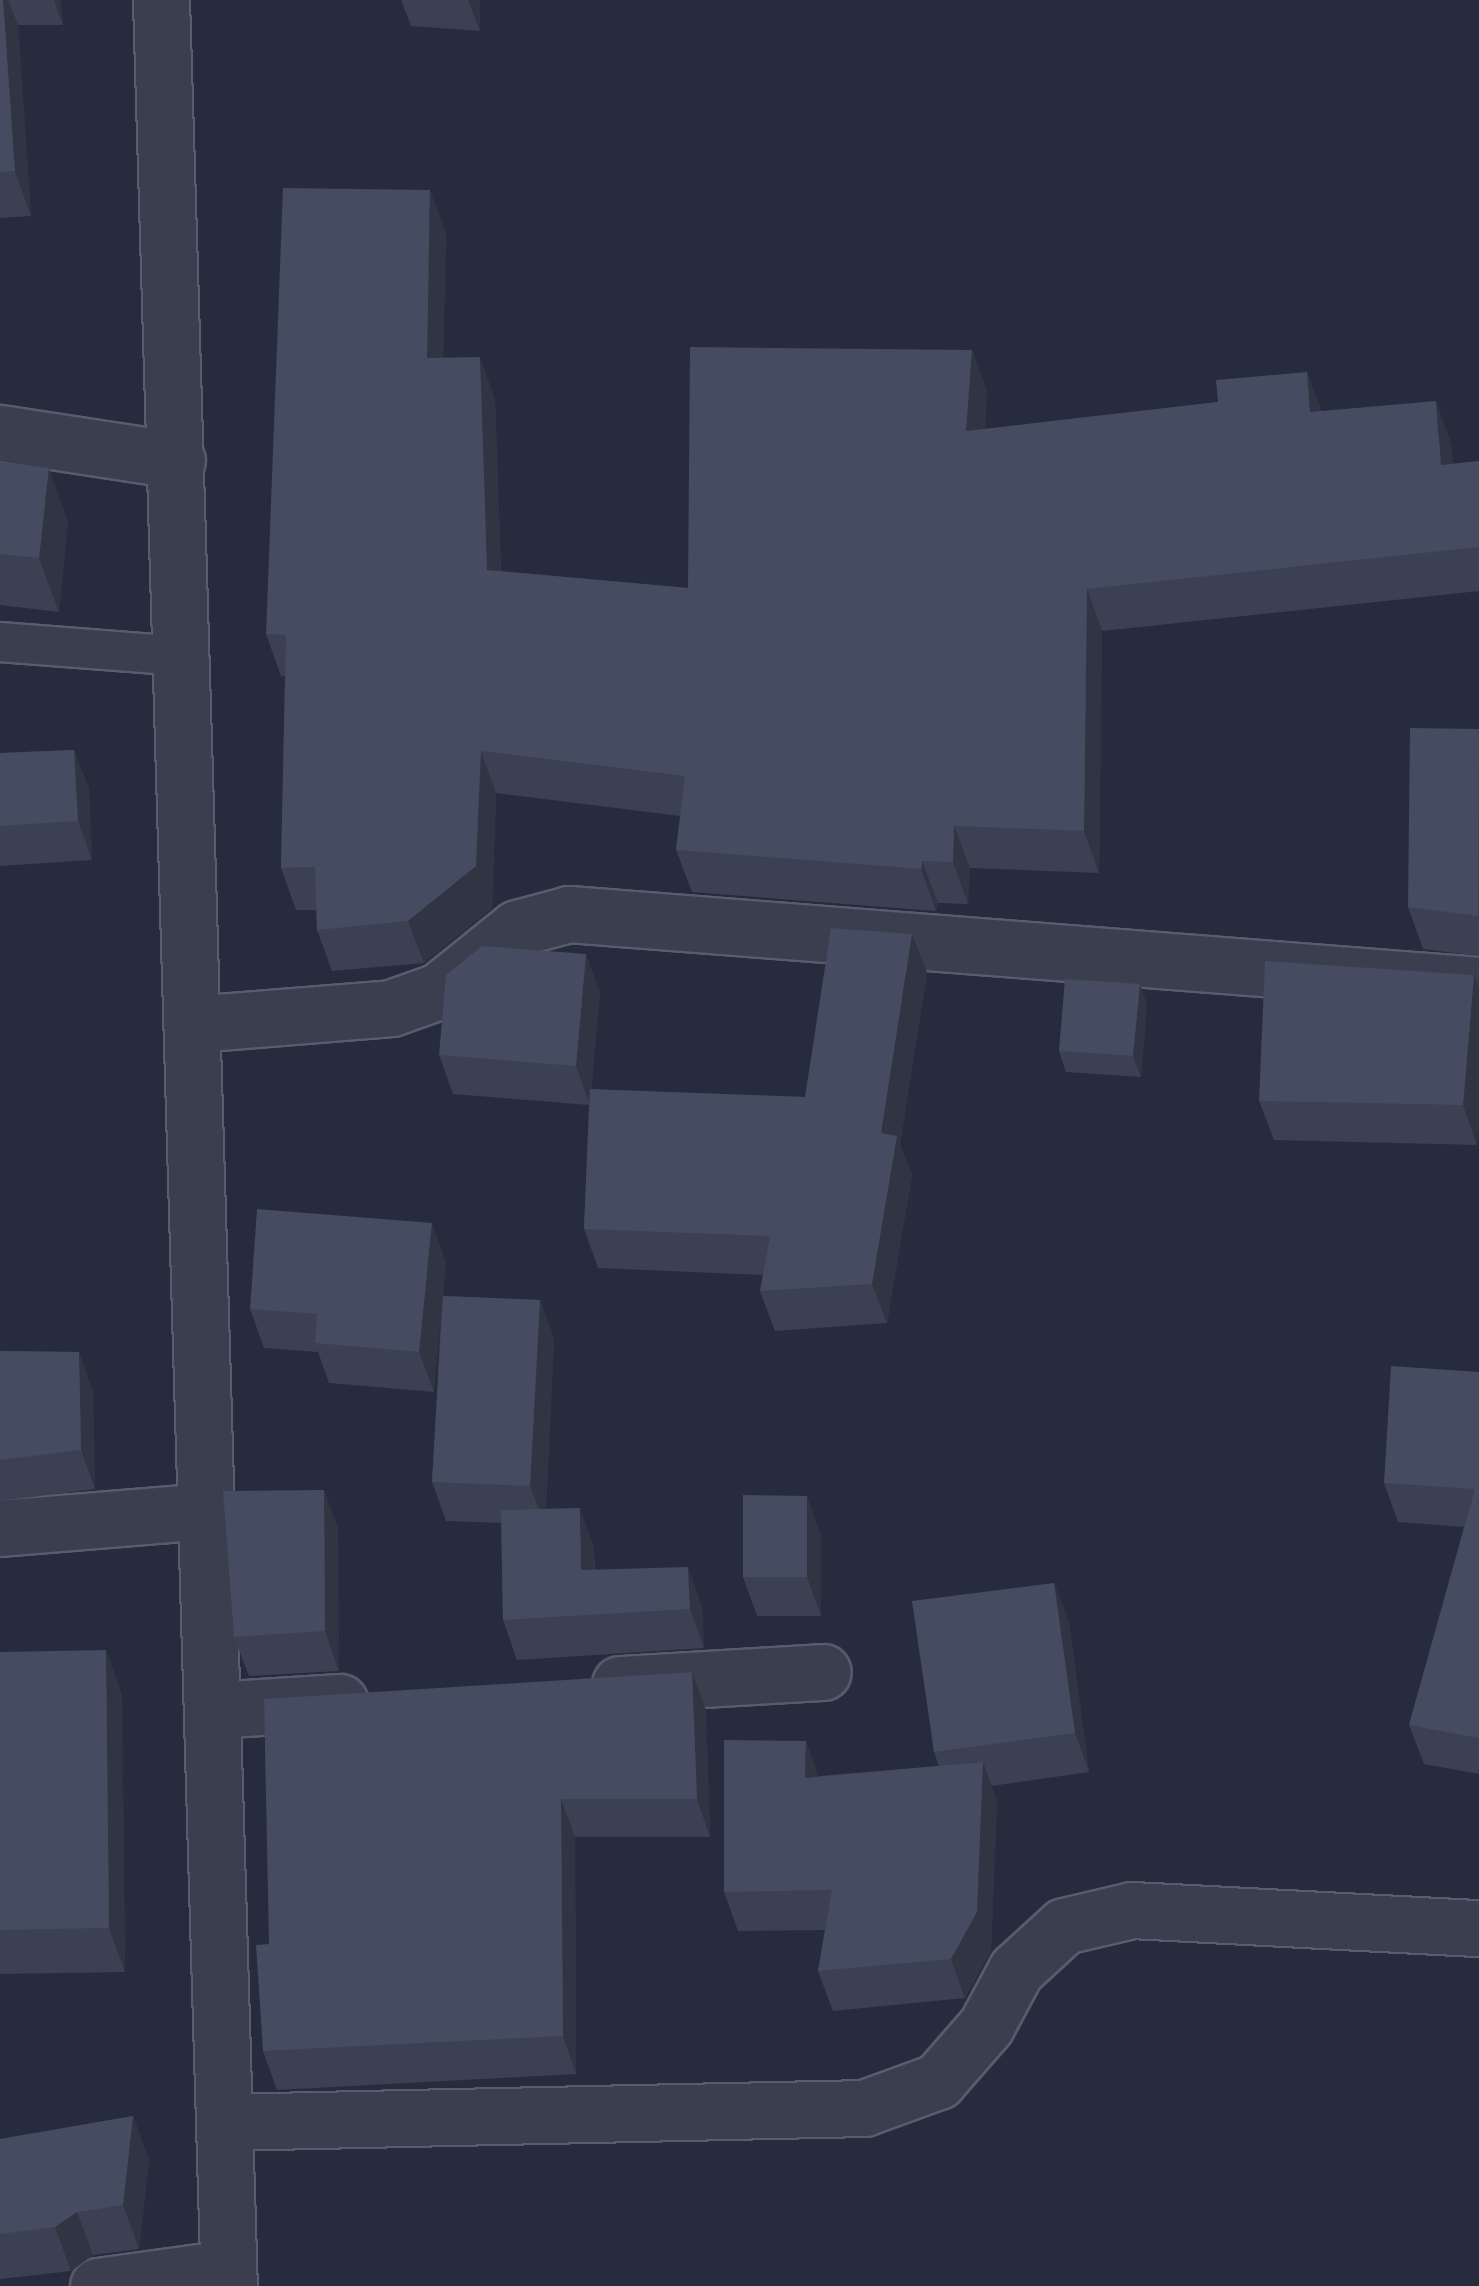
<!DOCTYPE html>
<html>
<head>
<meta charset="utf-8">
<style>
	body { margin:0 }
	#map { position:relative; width:1479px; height:2286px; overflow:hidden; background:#262c3e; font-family:"Sofia Sans Condensed",sans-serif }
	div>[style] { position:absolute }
	.roads { filter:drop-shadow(2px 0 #585c6c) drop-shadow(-2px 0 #585c6c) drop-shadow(0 2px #585c6c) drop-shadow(0 -2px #585c6c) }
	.lane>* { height:38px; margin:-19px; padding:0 19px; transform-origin:19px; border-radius:19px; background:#3a3e4e }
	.street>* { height:55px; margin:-27.5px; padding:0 27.5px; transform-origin:27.5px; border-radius:27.5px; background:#3a3e4e }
	.wall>* { inset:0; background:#3b4053 }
	.shaded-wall>* { inset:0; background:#303443 }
	.building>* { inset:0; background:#454b60 }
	span { translate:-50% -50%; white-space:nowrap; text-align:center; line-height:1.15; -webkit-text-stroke:10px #1f2333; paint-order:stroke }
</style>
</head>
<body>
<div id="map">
	<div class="roads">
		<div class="lane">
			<div style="left:0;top:642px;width:184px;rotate:4.4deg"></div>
		</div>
		<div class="street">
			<div style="left:161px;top:0;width:2287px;rotate:88.3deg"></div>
			<div style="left:0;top:433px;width:179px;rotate:8.7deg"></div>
			<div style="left:194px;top:1024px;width:198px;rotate:-4.6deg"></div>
			<div style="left:391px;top:1008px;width:51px;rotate:-19.5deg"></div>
			<div style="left:439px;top:991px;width:100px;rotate:-38.9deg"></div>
			<div style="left:517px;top:928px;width:54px;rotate:-15.1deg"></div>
			<div style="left:569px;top:914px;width:913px;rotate:4.46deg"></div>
			<div style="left:0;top:1528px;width:209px;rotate:-4.7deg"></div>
			<div style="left:620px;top:1684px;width:203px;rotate:-3.4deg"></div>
			<div style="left:213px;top:1710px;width:127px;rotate:-3.6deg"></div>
			<div style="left:224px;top:2122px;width:640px;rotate:-1.25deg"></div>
			<div style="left:864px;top:2108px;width:79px;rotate:-20deg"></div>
			<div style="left:938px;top:2081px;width:73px;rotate:-48.9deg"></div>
			<div style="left:986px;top:2026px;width:64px;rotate:-61.8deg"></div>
			<div style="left:1016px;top:1970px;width:65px;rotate:-42.5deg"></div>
			<div style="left:1064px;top:1926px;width:70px;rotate:-13.2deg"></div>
			<div style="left:1132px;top:1910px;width:347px;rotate:3deg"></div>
			<div style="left:98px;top:2286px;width:131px;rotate:-7.9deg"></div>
		</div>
	</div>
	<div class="wall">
		<div style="clip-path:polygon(0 0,60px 0,63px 25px,18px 25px,31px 216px,0 218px)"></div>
		<div style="clip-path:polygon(401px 0,480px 0,480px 31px,411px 26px)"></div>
		<div style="clip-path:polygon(446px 232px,443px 358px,495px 399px,501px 571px,688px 588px,972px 350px,987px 392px,985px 429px,1218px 402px,1307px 372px,1321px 411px,1451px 443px,1453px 464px,1479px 461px,1479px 591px,1102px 631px,1099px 873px,970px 868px,968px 904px,938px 903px,936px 911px,692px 892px,676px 850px,680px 816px,496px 793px,492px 908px,424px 963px,332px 971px,317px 930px,316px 910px,296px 910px,281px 868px,285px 676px,281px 676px,266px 634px)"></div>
		<div style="clip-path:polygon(0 462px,68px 521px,59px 612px,0 605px)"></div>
		<div style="clip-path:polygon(1479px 729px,1479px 956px,1423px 949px,1408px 907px)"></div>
		<div style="clip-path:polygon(74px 750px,89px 789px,92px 860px,0 866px,0 753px)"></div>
		<div style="clip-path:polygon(586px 954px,600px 993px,591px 1090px,805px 1097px,927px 973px,900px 1144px,912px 1175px,887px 1323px,775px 1331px,760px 1291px,763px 1275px,598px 1268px,584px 1229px,589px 1105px,453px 1094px,439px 1055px)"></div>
		<div style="clip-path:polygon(1474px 975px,1479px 988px,1479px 1125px,1477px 1145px,1274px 1140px,1259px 1101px)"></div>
		<div style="clip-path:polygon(1140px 984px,1147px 1005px,1141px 1077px,1066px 1072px,1059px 1051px)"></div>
		<div style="clip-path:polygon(446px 1262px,443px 1296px,540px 1300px,554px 1339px,546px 1509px,594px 1547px,595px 1570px,702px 1606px,704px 1648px,517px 1660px,503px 1620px,501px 1523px,446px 1521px,432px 1482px,442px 1300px,434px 1392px,329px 1383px,318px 1352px,264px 1348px,250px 1309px)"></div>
		<div style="clip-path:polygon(0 1351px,79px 1352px,93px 1392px,95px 1489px,0 1501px)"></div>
		<div style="clip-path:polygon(1479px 1372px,1479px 1774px,1424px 1764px,1409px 1725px,1464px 1527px,1398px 1522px,1384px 1483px)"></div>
		<div style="clip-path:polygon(324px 1490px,338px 1529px,339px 1671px,249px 1676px,234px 1637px)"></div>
		<div style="clip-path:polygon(821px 1535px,821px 1616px,757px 1616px,743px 1577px)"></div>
		<div style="clip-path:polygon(1054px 1583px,1069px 1622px,1089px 1772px,991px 1786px,997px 1801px,991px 1951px,965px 1998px,833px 2011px,818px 1971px,825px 1930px,738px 1931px,724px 1892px,818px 1776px,939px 1766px,934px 1752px)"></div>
		<div style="clip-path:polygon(0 1652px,122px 1694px,125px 1972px,0 1974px)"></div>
		<div style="clip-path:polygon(692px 1672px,706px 1711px,710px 1837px,575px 1837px,576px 2074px,277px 2090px,263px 2051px,269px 1944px)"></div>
		<div style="clip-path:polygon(133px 2116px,149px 2160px,139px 2249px,93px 2255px,71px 2271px,0 2279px,0 2139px)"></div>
	</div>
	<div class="shaded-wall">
		<div style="clip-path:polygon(3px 0,8px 0,18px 25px,31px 216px,15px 171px)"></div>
		<div style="clip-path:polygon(54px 0,60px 0,63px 25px)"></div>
		<div style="clip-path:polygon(468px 0,480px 0,480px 31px)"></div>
		<div style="clip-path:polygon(430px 190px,446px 232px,442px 400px,427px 358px)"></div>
		<div style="clip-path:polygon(972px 350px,987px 392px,982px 473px,966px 431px)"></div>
		<div style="clip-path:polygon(480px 357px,495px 399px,502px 612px,487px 570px)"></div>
		<div style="clip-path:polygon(1307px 372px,1323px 414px,1310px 412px)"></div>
		<div style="clip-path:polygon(1436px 401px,1451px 443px,1456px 507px,1441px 465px)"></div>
		<div style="clip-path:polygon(49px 468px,68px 521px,59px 612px,39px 558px)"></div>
		<div style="clip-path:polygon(1087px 589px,1102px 631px,1099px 873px,1084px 831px)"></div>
		<div style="clip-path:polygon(74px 750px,89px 789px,92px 860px,78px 821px)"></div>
		<div style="clip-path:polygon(481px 751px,496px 793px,492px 908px,424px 963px,408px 921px)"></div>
		<div style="clip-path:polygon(954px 826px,970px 868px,968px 904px,953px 862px)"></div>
		<div style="clip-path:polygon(922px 861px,938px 903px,936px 911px,921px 869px)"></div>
		<div style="clip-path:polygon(912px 934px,927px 973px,900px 1144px,912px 1175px,887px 1323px,872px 1284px,881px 1133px)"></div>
		<div style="clip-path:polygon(586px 954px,600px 993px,590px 1105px,576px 1066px)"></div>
		<div style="clip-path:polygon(1474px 975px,1479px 988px,1479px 1125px,1477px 1145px,1463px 1105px)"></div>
		<div style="clip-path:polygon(1140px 984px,1147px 1005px,1141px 1077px,1133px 1056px)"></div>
		<div style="clip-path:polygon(432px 1223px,446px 1262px,434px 1392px,419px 1352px)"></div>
		<div style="clip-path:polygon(540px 1300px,554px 1339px,545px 1525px,530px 1486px)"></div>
		<div style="clip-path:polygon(79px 1352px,93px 1392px,95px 1489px,81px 1450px)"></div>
		<div style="clip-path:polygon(324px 1490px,338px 1529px,339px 1671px,325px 1631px)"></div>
		<div style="clip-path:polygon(807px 1496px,821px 1535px,821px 1616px,807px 1577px)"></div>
		<div style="clip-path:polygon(580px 1508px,594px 1547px,595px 1609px,581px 1570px)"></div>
		<div style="clip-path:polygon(688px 1567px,702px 1606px,704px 1648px,690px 1609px)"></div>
		<div style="clip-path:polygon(1054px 1583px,1069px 1622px,1089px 1772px,1075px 1733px)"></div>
		<div style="clip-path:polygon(106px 1650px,122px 1694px,125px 1972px,109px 1928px)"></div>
		<div style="clip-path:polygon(692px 1672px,706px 1711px,710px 1837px,697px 1799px)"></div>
		<div style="clip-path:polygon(806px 1741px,820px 1780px,805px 1778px)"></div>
		<div style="clip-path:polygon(983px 1762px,997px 1801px,991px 1951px,965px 1998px,951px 1959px)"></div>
		<div style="clip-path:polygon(561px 1799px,575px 1837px,576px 2074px,563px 2036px)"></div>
		<div style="clip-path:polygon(133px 2116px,149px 2160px,139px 2249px,123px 2205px)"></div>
		<div style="clip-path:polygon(77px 2212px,93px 2255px,71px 2271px,55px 2227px)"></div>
	</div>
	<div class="building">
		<div style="clip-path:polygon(0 0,3px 0,15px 171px,0 172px)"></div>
		<div style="clip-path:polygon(283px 188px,430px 190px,427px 358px,480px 357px,487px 570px,688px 588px,690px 347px,972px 350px,966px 431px,1218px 402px,1216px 380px,1307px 372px,1310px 412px,1436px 401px,1441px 465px,1479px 461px,1479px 547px,1087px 589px,1084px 831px,954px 826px,953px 862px,922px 861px,921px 869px,676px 850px,685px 776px,481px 751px,476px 866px,408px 921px,317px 930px,315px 867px,281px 868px,286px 635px,266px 634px)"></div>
		<div style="clip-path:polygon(0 462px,49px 468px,39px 558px,0 554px)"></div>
		<div style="clip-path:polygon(1410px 728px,1479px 729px,1478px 916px,1408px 907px)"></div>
		<div style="clip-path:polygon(74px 750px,78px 821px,0 826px,0 753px)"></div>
		<div style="clip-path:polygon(831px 928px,912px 934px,881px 1133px,897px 1136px,872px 1284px,760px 1291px,770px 1236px,584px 1229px,590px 1089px,805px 1097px)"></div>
		<div style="clip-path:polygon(482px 946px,586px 954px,576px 1066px,439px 1055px,446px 975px)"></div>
		<div style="clip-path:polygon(1265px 961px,1474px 975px,1463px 1105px,1259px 1101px)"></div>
		<div style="clip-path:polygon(1065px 979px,1140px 984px,1133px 1056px,1059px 1051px)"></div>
		<div style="clip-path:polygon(257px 1209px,432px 1223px,419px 1352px,315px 1343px,317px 1314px,250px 1309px)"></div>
		<div style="clip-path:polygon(443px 1296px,540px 1300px,530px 1486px,432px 1482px)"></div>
		<div style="clip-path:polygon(0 1351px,79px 1352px,81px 1450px,0 1460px)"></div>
		<div style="clip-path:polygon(1391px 1366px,1479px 1372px,1479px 1738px,1409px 1725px,1475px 1489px,1384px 1483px)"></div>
		<div style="clip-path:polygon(324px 1490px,325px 1631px,234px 1637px,223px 1491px)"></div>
		<div style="clip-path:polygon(743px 1495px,807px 1496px,807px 1577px,743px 1577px)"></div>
		<div style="clip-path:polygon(580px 1508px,581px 1570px,688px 1567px,690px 1609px,503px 1620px,501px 1510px)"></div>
		<div style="clip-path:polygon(1054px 1583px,1075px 1733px,934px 1752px,912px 1601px)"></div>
		<div style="clip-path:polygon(106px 1650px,109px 1928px,0 1930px,0 1652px)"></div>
		<div style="clip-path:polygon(692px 1672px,697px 1799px,561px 1799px,563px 2036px,263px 2051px,256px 1945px,269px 1944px,264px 1699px)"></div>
		<div style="clip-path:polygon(724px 1740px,806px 1741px,805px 1778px,983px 1762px,977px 1912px,951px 1959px,818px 1971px,832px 1890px,724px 1892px)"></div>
		<div style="clip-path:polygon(133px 2116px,123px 2205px,77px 2212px,55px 2227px,0 2234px,0 2139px)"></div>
	</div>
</div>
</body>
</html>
